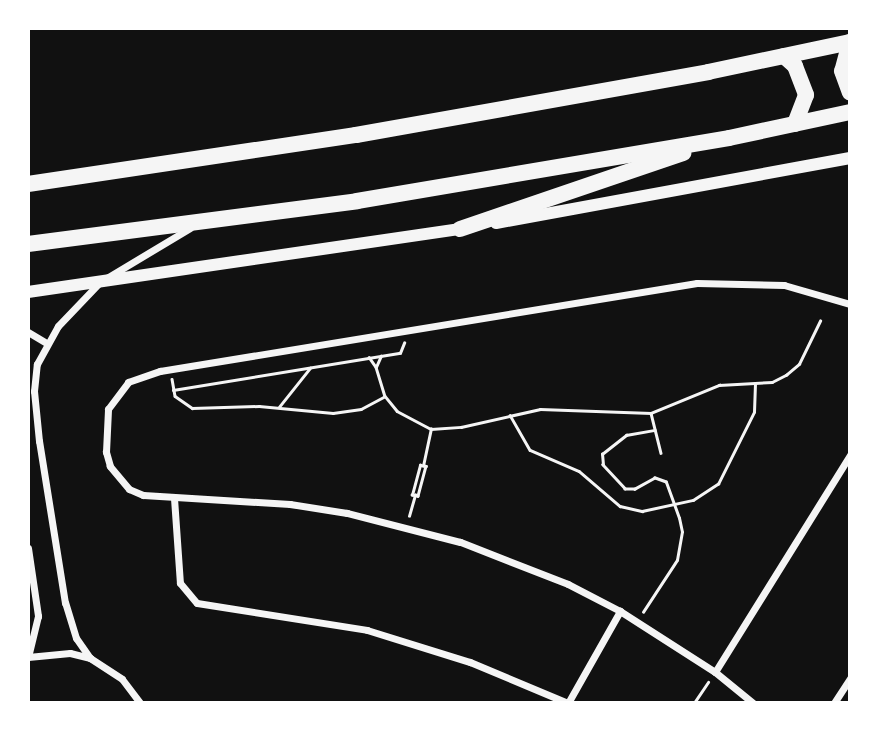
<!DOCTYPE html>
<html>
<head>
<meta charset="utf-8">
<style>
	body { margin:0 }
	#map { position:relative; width:878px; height:731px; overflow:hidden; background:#111; font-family:Merriweather,serif }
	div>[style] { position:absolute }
	.path>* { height:2.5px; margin:-1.25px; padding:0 1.25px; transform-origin:1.25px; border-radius:1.25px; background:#f5f5f5 }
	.minor>* { height:7px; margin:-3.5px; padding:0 3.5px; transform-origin:3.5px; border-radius:3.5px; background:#f5f5f5 }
	.tertiary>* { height:12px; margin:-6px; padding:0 6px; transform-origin:6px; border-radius:6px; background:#f5f5f5 }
	.primary>* { height:16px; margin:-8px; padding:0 8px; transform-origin:8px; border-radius:8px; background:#f5f5f5 }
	span { translate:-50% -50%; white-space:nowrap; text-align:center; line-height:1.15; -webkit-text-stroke:7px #fff; paint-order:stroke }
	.frame { position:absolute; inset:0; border:30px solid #fff; pointer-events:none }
</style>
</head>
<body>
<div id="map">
	<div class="path">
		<div style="left:369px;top:357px;width:12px;rotate:55deg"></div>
		<div style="left:376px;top:367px;width:12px;rotate:-66deg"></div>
		<div style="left:376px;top:367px;width:30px;rotate:73deg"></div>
		<div style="left:385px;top:396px;width:19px;rotate:51deg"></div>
		<div style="left:397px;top:411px;width:38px;rotate:28deg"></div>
		<div style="left:431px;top:429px;width:30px;rotate:-4deg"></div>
		<div style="left:461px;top:427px;width:81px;rotate:-12.8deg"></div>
		<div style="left:540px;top:409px;width:111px;rotate:2.1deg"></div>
		<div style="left:651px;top:413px;width:74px;rotate:-22.4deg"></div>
		<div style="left:719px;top:385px;width:53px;rotate:-3.2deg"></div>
		<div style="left:772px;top:382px;width:16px;rotate:-27deg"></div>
		<div style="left:786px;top:375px;width:17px;rotate:-40deg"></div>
		<div style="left:799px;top:364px;width:48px;rotate:-64deg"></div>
		<div style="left:172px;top:379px;width:17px;rotate:80deg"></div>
		<div style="left:175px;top:396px;width:21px;rotate:35deg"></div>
		<div style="left:192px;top:408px;width:67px;rotate:-1.7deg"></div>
		<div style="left:259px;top:406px;width:74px;rotate:5.4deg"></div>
		<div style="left:333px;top:413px;width:28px;rotate:-8deg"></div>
		<div style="left:361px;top:409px;width:26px;rotate:-28deg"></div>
		<div style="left:173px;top:390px;width:230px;rotate:-9.3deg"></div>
		<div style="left:400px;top:353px;width:11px;rotate:-68deg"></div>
		<div style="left:279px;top:407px;width:50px;rotate:-51.5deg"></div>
		<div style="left:651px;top:413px;width:41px;rotate:76deg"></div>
		<div style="left:510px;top:415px;width:40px;rotate:60.3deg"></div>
		<div style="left:530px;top:450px;width:53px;rotate:23.2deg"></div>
		<div style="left:579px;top:471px;width:54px;rotate:40.5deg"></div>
		<div style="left:620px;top:506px;width:23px;rotate:13deg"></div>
		<div style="left:642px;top:511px;width:52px;rotate:-12.2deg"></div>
		<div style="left:693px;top:500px;width:30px;rotate:-33deg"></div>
		<div style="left:718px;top:484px;width:80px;rotate:-63.4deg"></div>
		<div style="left:754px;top:412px;width:28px;rotate:-88deg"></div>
		<div style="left:420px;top:465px;width:6px;rotate:9deg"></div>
		<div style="left:426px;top:466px;width:31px;rotate:105deg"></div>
		<div style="left:418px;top:496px;width:6px;rotate:-171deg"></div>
		<div style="left:412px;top:495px;width:31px;rotate:-75deg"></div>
		<div style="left:423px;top:466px;width:38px;rotate:-78deg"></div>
		<div style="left:409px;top:516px;width:22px;rotate:-74deg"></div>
		<div style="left:643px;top:612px;width:62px;rotate:-56.8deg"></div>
		<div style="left:677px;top:560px;width:28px;rotate:-80deg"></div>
		<div style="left:682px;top:532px;width:14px;rotate:-102deg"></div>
		<div style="left:679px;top:518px;width:38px;rotate:-110deg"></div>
		<div style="left:666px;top:482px;width:12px;rotate:-160deg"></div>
		<div style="left:655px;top:478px;width:23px;rotate:151deg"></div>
		<div style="left:635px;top:489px;width:10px;rotate:180deg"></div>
		<div style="left:625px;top:489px;width:33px;rotate:-133deg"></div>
		<div style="left:603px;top:465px;width:11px;rotate:-95deg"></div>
		<div style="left:602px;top:454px;width:31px;rotate:-38deg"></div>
		<div style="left:626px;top:435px;width:29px;rotate:-10deg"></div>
		<div style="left:694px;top:703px;width:25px;rotate:-56deg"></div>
	</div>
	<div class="minor">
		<div style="left:28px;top:332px;width:21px;rotate:31deg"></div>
		<div style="left:174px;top:498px;width:85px;rotate:86deg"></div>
		<div style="left:180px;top:583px;width:26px;rotate:50deg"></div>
		<div style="left:197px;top:603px;width:172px;rotate:9deg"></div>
		<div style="left:367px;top:630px;width:108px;rotate:17.3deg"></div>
		<div style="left:470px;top:662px;width:106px;rotate:22.7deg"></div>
		<div style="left:568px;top:703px;width:106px;rotate:-60.5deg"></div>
		<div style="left:28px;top:548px;width:69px;rotate:81.6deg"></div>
		<div style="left:38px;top:616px;width:42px;rotate:103.7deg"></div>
		<div style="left:28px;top:657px;width:42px;rotate:-5.4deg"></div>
		<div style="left:70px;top:653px;width:21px;rotate:14deg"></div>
		<div style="left:90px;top:658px;width:38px;rotate:33deg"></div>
		<div style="left:122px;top:679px;width:30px;rotate:53deg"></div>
		<div style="left:90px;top:658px;width:24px;rotate:-125deg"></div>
		<div style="left:76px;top:638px;width:37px;rotate:-107deg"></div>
		<div style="left:65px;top:603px;width:164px;rotate:-99.1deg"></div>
		<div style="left:39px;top:441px;width:50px;rotate:-95.7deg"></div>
		<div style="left:34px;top:391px;width:27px;rotate:-84deg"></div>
		<div style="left:37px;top:364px;width:43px;rotate:-61.1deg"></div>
		<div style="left:58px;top:326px;width:61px;rotate:-46.3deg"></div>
		<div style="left:100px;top:282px;width:105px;rotate:-31deg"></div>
		<div style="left:715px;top:672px;width:256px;rotate:-58.1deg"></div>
		<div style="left:753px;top:703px;width:49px;rotate:-140.8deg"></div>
		<div style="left:715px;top:672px;width:113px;rotate:-147.3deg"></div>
		<div style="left:620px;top:611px;width:59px;rotate:-152.6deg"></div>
		<div style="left:568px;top:584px;width:116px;rotate:-158.7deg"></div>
		<div style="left:460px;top:542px;width:117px;rotate:-165.6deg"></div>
		<div style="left:347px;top:513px;width:58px;rotate:-171deg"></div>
		<div style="left:290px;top:504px;width:147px;rotate:-176.5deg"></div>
		<div style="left:143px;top:495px;width:15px;rotate:-157deg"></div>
		<div style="left:129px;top:489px;width:30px;rotate:-130deg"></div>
		<div style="left:110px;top:466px;width:15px;rotate:-106deg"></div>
		<div style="left:106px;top:452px;width:43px;rotate:-87.3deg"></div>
		<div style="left:108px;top:409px;width:34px;rotate:-53deg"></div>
		<div style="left:128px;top:382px;width:34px;rotate:-19deg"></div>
		<div style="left:160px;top:371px;width:544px;rotate:-9.31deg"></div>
		<div style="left:697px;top:283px;width:87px;rotate:1.3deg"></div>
		<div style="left:784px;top:285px;width:69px;rotate:16.1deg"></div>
		<div style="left:834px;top:703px;width:30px;rotate:-57deg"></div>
	</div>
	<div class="tertiary">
		<div style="left:496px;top:223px;width:360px;rotate:-10.4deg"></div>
		<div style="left:28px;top:292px;width:444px;rotate:-8.3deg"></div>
	</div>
	<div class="primary">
		<div style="left:850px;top:42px;width:30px;rotate:105deg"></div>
		<div style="left:842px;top:71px;width:23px;rotate:70deg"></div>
		<div style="left:784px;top:56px;width:15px;rotate:42deg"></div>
		<div style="left:795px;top:66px;width:31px;rotate:69deg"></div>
		<div style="left:806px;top:95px;width:31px;rotate:111deg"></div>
		<div style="left:28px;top:184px;width:332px;rotate:-8.5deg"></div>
		<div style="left:356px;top:135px;width:358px;rotate:-10.1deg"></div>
		<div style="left:708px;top:72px;width:145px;rotate:-11.9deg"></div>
		<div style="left:460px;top:229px;width:236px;rotate:-18.8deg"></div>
		<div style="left:28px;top:244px;width:332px;rotate:-7.4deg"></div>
		<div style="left:357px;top:201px;width:377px;rotate:-9.6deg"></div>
		<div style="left:729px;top:138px;width:124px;rotate:-12.1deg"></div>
	</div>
	<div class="frame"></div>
</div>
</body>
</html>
